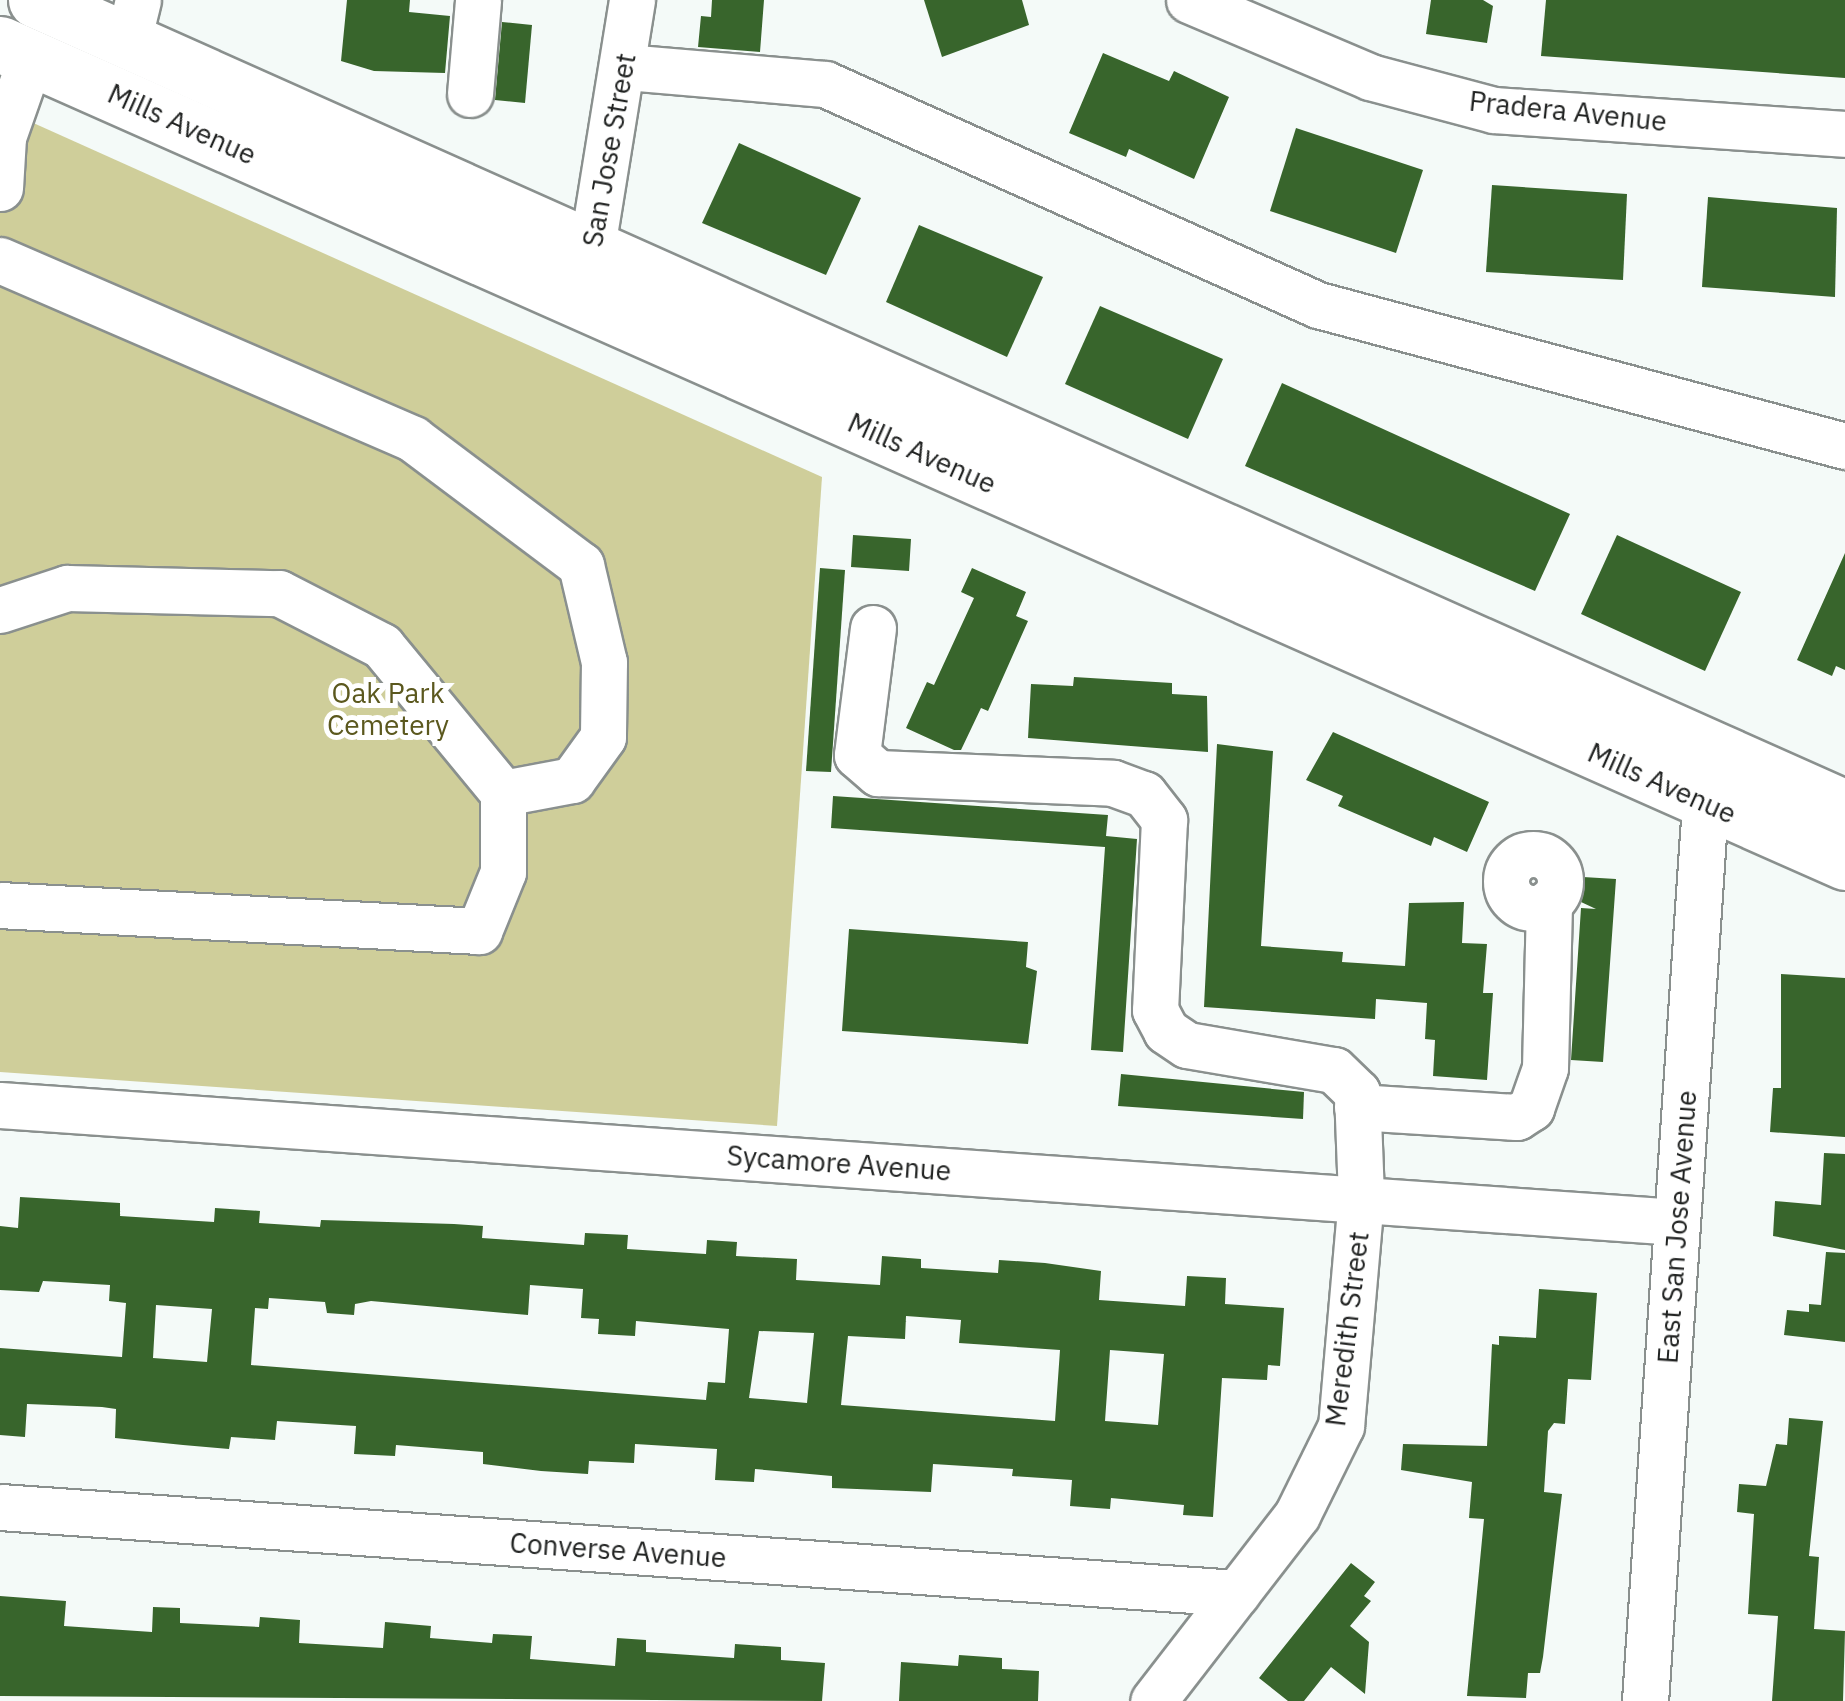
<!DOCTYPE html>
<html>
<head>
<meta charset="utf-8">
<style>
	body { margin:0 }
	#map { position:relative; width:1845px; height:1701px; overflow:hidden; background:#f4faf8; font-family:"IBM Plex Sans",sans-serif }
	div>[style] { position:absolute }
	.green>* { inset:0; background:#cfce9a }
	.building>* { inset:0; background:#38652c }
	.roads { filter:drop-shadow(2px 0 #8a908e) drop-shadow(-2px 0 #8a908e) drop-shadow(0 2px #8a908e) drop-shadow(0 -2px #8a908e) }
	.minor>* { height:45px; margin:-22.5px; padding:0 22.5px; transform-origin:22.5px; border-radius:22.5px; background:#fff }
	.minor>.ring { margin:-22.5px; padding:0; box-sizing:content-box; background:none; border:45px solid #fff; border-radius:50% }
	.major>* { height:55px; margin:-27.5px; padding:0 27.5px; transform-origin:27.5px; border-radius:27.5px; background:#fff }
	span { translate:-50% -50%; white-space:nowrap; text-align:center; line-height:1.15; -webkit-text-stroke:10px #fff; paint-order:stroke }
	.street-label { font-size:28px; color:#212322 }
	.park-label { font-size:28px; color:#5b581e }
</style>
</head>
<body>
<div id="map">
	<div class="green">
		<div style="clip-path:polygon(0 108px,822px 477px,777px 1126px,0 1072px)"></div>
	</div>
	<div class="building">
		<div style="clip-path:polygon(347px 0,410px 0,409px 12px,450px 16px,445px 73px,374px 71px,341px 61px)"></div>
		<div style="clip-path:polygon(712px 0,764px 0,760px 52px,698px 47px,701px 16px,711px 17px)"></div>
		<div style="clip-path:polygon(924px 0,1022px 0,1029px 25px,942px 57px)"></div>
		<div style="clip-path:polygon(1431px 0,1483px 0,1493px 6px,1487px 43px,1426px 34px)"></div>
		<div style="clip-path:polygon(1546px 0,1845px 0,1845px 78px,1541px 56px)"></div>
		<div style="clip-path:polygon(502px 22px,532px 25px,525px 103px,495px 100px)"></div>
		<div style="clip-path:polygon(1103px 53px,1169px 81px,1174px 71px,1229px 97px,1194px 179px,1129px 149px,1126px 157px,1069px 133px)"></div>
		<div style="clip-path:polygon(1296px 128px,1423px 170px,1396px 253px,1270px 211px)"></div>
		<div style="clip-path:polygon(739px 143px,861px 198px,826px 275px,702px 223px)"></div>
		<div style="clip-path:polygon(1492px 185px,1627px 194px,1623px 280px,1486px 272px)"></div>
		<div style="clip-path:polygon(1708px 197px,1837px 208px,1835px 297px,1702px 287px)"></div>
		<div style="clip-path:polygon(919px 225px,1043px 277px,1007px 357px,886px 302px)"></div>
		<div style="clip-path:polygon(1100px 306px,1223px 359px,1188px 439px,1065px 384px)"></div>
		<div style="clip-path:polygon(1282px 383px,1570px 514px,1535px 591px,1245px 466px)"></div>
		<div style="clip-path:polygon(853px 535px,911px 539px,909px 571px,851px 567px)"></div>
		<div style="clip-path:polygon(1617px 535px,1741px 592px,1705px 671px,1581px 614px)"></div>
		<div style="clip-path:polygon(1845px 553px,1845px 670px,1836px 666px,1832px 676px,1797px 660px)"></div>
		<div style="clip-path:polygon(820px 568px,845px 570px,831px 772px,806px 771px)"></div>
		<div style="clip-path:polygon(972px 568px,1026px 592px,1016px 616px,1028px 621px,988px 711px,981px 708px,961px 750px,954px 750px,906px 728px,927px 682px,934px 685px,974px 598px,961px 592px)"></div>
		<div style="clip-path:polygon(1074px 677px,1172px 683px,1172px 694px,1207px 696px,1208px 752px,1028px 738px,1031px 684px,1073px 686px)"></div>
		<div style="clip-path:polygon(1333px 732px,1489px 802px,1467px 852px,1434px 837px,1431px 846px,1338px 806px,1343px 796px,1306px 780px)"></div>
		<div style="clip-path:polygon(1217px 744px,1273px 751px,1261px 946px,1343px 952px,1342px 962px,1405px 966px,1409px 903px,1464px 902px,1462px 943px,1487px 944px,1483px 993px,1493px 993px,1487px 1080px,1433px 1076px,1435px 1040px,1425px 1039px,1427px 1003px,1376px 999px,1375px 1019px,1204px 1007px)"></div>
		<div style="clip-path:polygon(833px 796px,1108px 815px,1106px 836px,1137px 839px,1123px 1052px,1091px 1050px,1105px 847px,831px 828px)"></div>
		<div style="clip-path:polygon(1583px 877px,1616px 879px,1603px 1062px,1571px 1060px,1581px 908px,1596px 909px,1581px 902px)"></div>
		<div style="clip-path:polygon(849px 929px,1028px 942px,1026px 967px,1037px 971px,1028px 1044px,842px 1031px)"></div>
		<div style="clip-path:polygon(1781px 974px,1845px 978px,1845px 1137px,1770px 1132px,1773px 1088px,1781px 1088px)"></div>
		<div style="clip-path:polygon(1121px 1074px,1304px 1092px,1303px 1119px,1118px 1106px)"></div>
		<div style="clip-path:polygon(1824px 1153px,1845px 1154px,1845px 1250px,1773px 1236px,1775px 1201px,1821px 1205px)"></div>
		<div style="clip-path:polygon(evenodd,20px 1197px,120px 1203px,120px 1216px,214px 1222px,215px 1208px,260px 1211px,259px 1223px,320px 1227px,321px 1220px,454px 1224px,483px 1226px,482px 1238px,584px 1245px,585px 1233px,628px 1235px,627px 1249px,706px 1254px,707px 1240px,737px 1242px,736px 1256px,797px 1259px,796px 1280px,880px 1285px,882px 1256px,921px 1259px,921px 1268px,998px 1273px,999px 1260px,1045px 1263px,1101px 1271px,1099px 1300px,1185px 1306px,1187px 1276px,1226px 1278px,1225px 1304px,1284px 1308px,1280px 1366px,1268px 1365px,1267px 1380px,1222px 1378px,1213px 1517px,1183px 1515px,1184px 1505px,1111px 1498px,1110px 1509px,1070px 1506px,1072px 1480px,1012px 1476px,1013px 1469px,933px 1464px,931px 1492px,832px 1488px,832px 1476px,755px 1469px,754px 1482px,715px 1480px,717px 1449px,635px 1444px,634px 1463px,589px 1461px,588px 1474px,541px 1471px,483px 1464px,483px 1452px,396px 1445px,395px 1456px,354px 1454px,356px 1426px,277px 1421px,275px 1440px,231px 1437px,229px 1449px,183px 1445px,115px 1438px,116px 1409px,102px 1407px,27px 1404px,25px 1437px,0 1435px,0 1348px,122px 1357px,126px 1303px,109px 1301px,110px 1285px,43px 1281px,39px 1292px,0 1290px,0 1226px,18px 1228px,20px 1197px,530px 1285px,583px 1289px,581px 1318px,599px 1319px,598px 1334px,635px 1336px,636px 1321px,729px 1329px,725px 1383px,708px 1382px,706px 1400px,251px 1365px,255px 1308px,268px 1309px,269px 1298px,325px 1302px,327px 1313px,354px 1315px,355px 1304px,371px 1301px,528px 1315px,530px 1285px,20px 1197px,156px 1305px,212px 1309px,207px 1362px,153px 1358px,156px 1305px,20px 1197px,906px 1316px,961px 1320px,959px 1343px,1060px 1350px,1055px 1421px,841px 1405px,848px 1336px,905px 1339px,906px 1316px,20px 1197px,759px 1331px,814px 1333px,807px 1403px,749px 1398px,759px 1331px,20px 1197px,1110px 1350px,1164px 1354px,1158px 1425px,1105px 1421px,1110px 1350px)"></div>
		<div style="clip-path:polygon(1826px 1252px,1845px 1253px,1845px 1342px,1784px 1335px,1787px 1310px,1809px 1312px,1809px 1304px,1821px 1305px)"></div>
		<div style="clip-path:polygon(1539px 1289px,1597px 1293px,1591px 1380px,1568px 1379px,1565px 1424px,1554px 1423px,1548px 1431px,1544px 1492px,1562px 1494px,1543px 1657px,1540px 1673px,1528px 1673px,1526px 1698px,1467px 1696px,1484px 1519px,1469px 1518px,1472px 1482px,1401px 1470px,1403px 1444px,1487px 1446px,1492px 1344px,1499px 1345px,1499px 1336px,1536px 1338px)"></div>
		<div style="clip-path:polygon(1789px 1418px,1823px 1421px,1809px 1556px,1819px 1557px,1814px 1629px,1845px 1631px,1843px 1701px,1772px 1701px,1778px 1616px,1748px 1614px,1754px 1514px,1737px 1512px,1739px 1484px,1766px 1486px,1776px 1444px,1787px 1445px)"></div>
		<div style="clip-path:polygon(1351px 1563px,1375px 1582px,1364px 1596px,1371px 1601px,1350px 1626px,1369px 1642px,1365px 1694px,1331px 1667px,1304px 1701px,1288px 1701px,1259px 1678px)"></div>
		<div style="clip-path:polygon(0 1596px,66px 1601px,64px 1626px,152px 1632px,153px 1607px,180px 1608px,180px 1623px,259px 1627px,260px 1617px,300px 1620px,299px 1643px,383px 1648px,385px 1622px,431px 1626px,430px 1638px,492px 1643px,493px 1634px,532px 1636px,530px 1659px,615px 1666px,617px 1638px,646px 1640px,646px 1652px,734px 1658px,735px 1644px,781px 1647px,781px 1660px,825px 1663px,822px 1701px,0 1696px)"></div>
		<div style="clip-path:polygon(959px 1655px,1002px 1658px,1002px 1669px,1039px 1671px,1038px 1701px,899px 1701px,901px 1662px,958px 1666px)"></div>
	</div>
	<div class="roads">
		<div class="minor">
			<div style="left:1189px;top:0;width:197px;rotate:23deg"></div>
			<div style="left:1370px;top:77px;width:128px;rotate:14.9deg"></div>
			<div style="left:1494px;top:110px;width:352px;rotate:3.9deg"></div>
			<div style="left:128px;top:41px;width:42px;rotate:-76.3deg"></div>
			<div style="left:626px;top:67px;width:200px;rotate:4.9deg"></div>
			<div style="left:825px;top:84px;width:540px;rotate:24.15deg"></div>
			<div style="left:1318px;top:305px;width:546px;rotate:14.98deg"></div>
			<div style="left:470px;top:94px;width:94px;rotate:-85.1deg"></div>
			<div style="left:0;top:188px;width:51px;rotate:-86.6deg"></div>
			<div style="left:3px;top:137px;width:85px;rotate:-70.7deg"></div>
			<div style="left:0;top:260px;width:450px;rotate:23.4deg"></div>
			<div style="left:413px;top:439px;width:210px;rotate:36.9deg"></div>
			<div style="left:581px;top:565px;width:100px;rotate:76.7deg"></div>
			<div style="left:604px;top:662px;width:75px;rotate:90.8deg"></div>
			<div style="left:603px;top:737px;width:53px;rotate:125.8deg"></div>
			<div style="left:572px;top:780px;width:70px;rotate:169.3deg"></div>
			<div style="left:587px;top:278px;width:282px;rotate:-80.8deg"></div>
			<div style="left:0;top:610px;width:71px;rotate:-18.2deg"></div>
			<div style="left:67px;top:588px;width:212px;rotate:1.4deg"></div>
			<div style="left:279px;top:593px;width:116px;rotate:27.2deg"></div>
			<div style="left:382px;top:646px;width:190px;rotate:50.5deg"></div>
			<div style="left:503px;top:793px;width:79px;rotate:90deg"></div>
			<div style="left:503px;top:872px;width:64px;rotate:112.1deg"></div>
			<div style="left:479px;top:931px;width:480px;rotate:-176.9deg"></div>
			<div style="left:873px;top:628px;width:128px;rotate:97.2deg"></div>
			<div style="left:857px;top:755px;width:28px;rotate:41deg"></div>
			<div style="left:878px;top:773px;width:235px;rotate:2.4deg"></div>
			<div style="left:1113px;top:783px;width:33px;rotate:20deg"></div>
			<div style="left:1144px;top:794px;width:33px;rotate:52deg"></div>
			<div style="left:1164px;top:820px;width:190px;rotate:92.7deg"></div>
			<div style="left:1155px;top:1010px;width:24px;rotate:62deg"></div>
			<div style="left:1166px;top:1031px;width:25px;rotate:34deg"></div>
			<div style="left:1187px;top:1045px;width:149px;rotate:9.7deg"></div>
			<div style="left:1334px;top:1070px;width:32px;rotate:44deg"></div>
			<div style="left:1357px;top:1092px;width:106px;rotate:87.8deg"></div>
			<div style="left:1361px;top:1198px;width:229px;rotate:95deg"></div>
			<div style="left:1341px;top:1426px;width:99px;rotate:116.3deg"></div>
			<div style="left:1297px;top:1515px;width:235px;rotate:127.7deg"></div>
			<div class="ring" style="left:1506px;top:854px;width:9px;height:9px"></div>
			<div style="left:0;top:1105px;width:1681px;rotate:3.99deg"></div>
			<div style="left:1357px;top:1107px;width:160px;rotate:3.6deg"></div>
			<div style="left:1517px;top:1117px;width:17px;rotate:-33deg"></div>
			<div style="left:1531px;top:1108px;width:42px;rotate:-70.7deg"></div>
			<div style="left:1545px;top:1068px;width:166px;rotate:-88.6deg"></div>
			<div style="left:0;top:1507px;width:1240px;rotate:3.98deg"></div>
			<div style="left:1645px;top:1701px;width:899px;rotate:-86.17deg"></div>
			<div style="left:1705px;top:804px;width:34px;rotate:-73deg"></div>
		</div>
		<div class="major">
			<div style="left:36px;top:0;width:1981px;rotate:24.07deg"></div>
			<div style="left:0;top:44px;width:2018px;rotate:23.91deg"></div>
		</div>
	</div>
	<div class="street-label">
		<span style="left:1568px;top:111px;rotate:6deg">Pradera Avenue</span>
		<span style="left:182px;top:124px;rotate:24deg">Mills Avenue</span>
		<span style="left:609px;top:150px;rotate:-80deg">San Jose Street</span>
		<span style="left:922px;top:453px;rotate:24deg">Mills Avenue</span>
		<span style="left:1662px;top:783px;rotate:24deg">Mills Avenue</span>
		<span style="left:839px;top:1163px;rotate:4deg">Sycamore Avenue</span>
		<span style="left:1677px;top:1227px;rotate:-86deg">East San Jose Avenue</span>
		<span style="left:1347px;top:1329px;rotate:-83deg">Meredith Street</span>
		<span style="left:618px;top:1550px;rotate:4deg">Converse Avenue</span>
	</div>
	<div class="park-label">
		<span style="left:388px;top:709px">Oak Park<br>Cemetery</span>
	</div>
</div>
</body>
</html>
